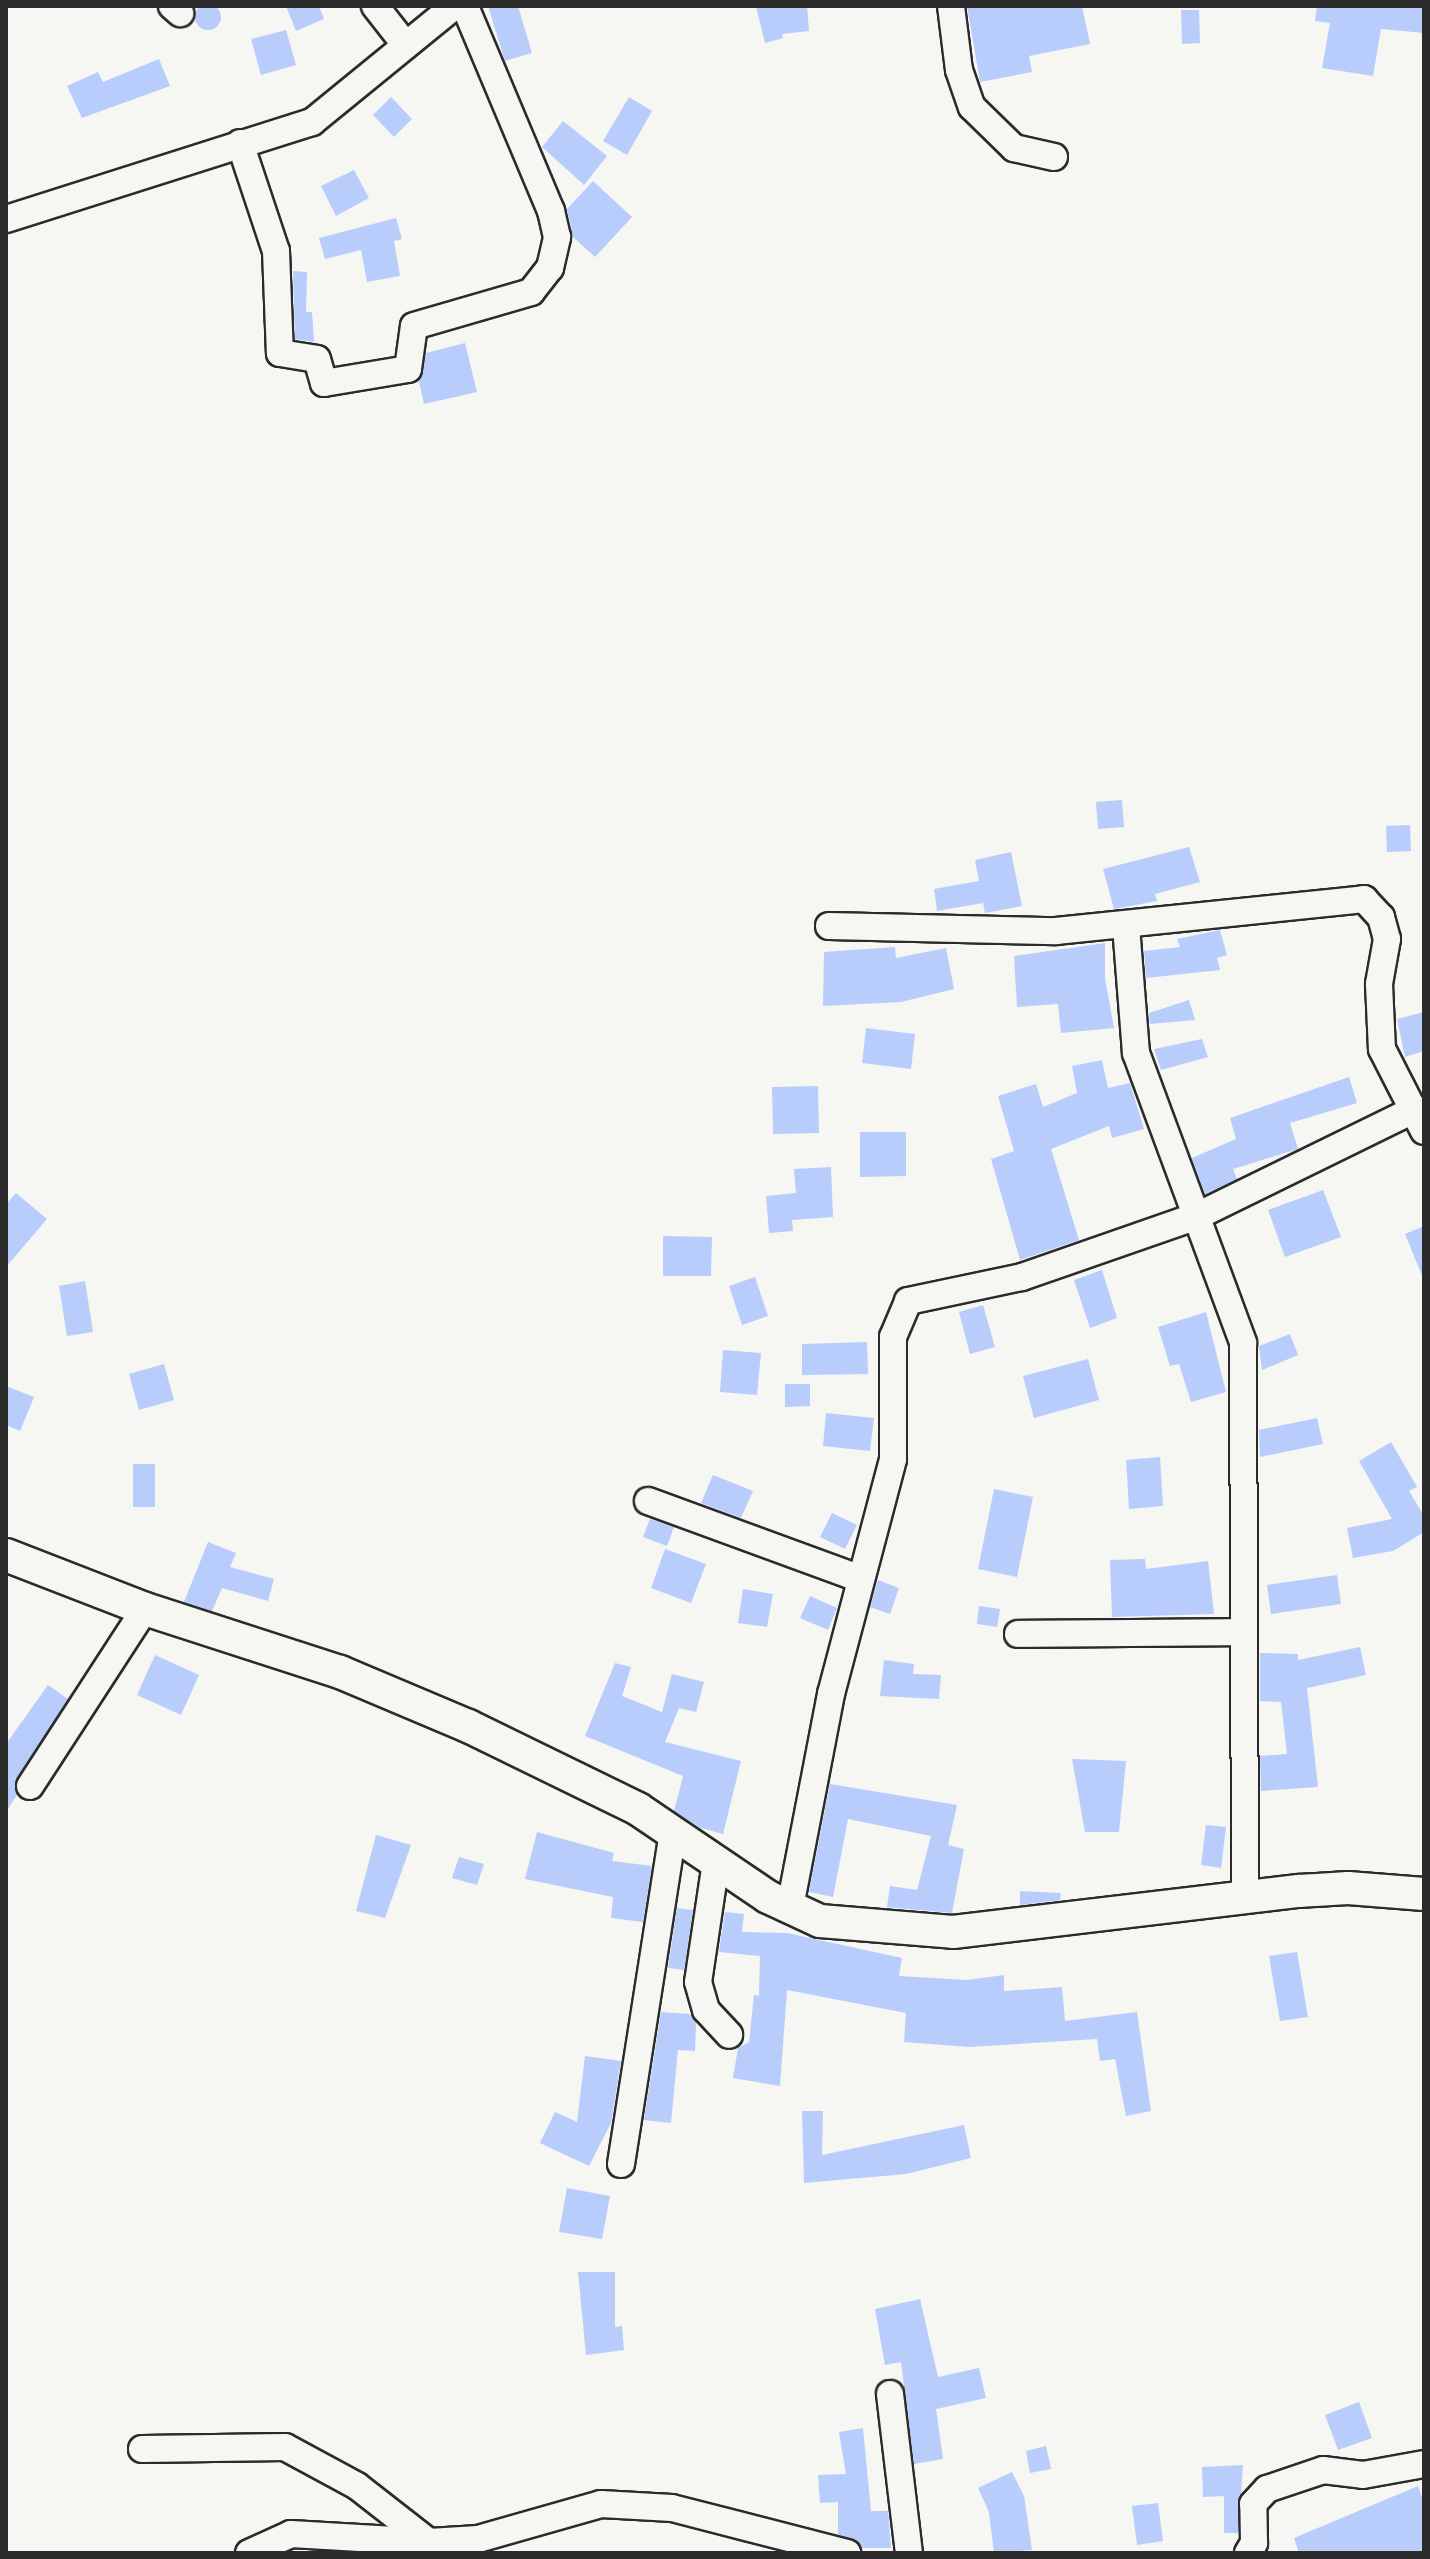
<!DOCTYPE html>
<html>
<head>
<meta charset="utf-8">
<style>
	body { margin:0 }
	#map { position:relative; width:1430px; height:2559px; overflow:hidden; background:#f6f6f2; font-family:Kalam,sans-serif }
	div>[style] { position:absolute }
	.building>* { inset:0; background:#b9cdfc }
	.round { border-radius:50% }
	.roads { filter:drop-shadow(2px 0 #2b2b2b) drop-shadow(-2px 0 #2b2b2b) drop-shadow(0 2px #2b2b2b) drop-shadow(0 -2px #2b2b2b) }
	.minor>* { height:26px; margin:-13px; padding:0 13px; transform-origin:13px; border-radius:13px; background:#f6f6f2 }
	.tertiary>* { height:32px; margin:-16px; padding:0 16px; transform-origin:16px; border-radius:16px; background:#f6f6f2 }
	span { translate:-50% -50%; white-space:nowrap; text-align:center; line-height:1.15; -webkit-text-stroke:8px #f6f6f2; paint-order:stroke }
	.frame { position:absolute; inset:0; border:8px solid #2b2b2b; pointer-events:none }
</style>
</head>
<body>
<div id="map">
	<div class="building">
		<div class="round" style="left:195px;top:4px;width:26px;height:26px"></div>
		<div style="clip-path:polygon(286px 6px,319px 6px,324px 19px,296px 31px)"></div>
		<div style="clip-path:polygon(488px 6px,518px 6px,532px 53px,505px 61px)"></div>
		<div style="clip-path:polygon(756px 6px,807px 6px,809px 31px,782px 34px,783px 38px,765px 43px)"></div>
		<div style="clip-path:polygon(967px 6px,1082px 6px,1090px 44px,1029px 56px,1032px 72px,980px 82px)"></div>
		<div style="clip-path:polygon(1317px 6px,1424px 6px,1424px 33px,1381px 29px,1373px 76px,1322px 68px,1330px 23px,1315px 21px)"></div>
		<div style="clip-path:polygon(1181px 10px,1199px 10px,1200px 43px,1182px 44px)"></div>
		<div style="clip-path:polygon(286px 30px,296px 65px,261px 75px,251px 39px)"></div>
		<div style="clip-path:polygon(159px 59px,170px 86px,82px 118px,67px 86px,98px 72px,103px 82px)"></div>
		<div style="clip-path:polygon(391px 97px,412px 119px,394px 137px,373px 115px)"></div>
		<div style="clip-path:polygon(629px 97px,652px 111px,627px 155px,603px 141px)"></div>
		<div style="clip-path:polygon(563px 121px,607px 156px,584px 185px,542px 147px)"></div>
		<div style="clip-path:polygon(354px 170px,369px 198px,336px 216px,321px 186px)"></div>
		<div style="clip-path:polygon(593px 181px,632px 217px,595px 257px,573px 237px,567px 209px)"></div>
		<div style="clip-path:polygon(396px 218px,402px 239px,394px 241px,400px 276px,367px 282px,361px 250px,325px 259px,319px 238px)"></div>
		<div style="clip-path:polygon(293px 271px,307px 272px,306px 312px,312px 312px,314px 342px,295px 339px)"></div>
		<div style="clip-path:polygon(465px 343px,477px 392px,424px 404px,419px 381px,426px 353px)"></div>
		<div style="clip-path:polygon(1122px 800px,1124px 827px,1098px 829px,1096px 802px)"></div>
		<div style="clip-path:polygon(1410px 825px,1411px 851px,1387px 852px,1386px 826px)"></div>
		<div style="clip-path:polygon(1189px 847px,1200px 882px,1155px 894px,1157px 901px,1114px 909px,1103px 869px)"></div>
		<div style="clip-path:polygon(1011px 852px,1022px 906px,985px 913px,983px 903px,937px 911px,934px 889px,979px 881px,975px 860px)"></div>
		<div style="clip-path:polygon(1220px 930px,1227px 955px,1217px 958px,1220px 970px,1146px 978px,1144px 951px,1180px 947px,1177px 939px)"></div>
		<div style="clip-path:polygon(1105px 943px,1105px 978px,1114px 1028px,1061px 1033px,1058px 1004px,1017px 1007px,1014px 956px)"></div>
		<div style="clip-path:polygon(895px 947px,896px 958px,946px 948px,954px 989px,901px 1002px,823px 1006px,824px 952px)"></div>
		<div style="clip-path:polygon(1189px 1000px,1195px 1020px,1150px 1024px,1149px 1013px)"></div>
		<div style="clip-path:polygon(1424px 1012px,1424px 1051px,1405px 1057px,1397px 1019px)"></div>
		<div style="clip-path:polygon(866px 1028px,915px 1034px,911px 1069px,862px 1063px)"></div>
		<div style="clip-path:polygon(1202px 1039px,1208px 1057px,1161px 1070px,1154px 1049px)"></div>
		<div style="clip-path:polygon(1102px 1060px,1108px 1088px,1130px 1083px,1144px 1129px,1112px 1138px,1109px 1126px,1051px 1149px,1079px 1240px,1020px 1260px,991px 1159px,1014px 1151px,998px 1096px,1036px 1084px,1043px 1107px,1077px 1093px,1072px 1066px)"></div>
		<div style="clip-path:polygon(1349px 1077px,1357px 1103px,1290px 1123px,1298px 1149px,1233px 1169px,1237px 1179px,1205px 1194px,1192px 1158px,1236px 1139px,1230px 1118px)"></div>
		<div style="clip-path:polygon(818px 1086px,819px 1133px,773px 1134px,772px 1087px)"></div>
		<div style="clip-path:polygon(860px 1132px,906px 1132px,906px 1176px,860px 1177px)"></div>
		<div style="clip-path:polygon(831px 1167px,833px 1217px,792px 1220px,793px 1231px,769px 1233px,766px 1196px,796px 1193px,794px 1169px)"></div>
		<div style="clip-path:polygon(1323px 1190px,1341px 1237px,1285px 1257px,1268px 1210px)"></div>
		<div style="clip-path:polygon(16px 1193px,47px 1219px,6px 1267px,6px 1204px)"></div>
		<div style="clip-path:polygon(1424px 1226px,1424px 1278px,1423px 1278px,1405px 1234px)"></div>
		<div style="clip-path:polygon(663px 1236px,712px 1237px,711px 1276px,663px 1276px)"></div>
		<div style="clip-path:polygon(1102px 1270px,1117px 1318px,1090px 1328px,1074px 1280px)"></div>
		<div style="clip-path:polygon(755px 1277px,768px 1316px,742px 1325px,729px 1286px)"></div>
		<div style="clip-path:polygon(85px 1281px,93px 1332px,67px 1336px,59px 1286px)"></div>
		<div style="clip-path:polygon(983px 1305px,995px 1347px,970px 1354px,959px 1312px)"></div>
		<div style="clip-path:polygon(1206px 1312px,1226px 1392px,1191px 1402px,1179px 1364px,1170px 1366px,1158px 1327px)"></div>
		<div style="clip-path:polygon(1290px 1334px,1298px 1355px,1262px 1370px,1259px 1346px)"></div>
		<div style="clip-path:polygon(867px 1342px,868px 1374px,802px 1375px,802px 1344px)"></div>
		<div style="clip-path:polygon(723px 1350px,761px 1353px,757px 1395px,720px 1392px)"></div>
		<div style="clip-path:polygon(1088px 1359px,1099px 1400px,1034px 1418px,1023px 1376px)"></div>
		<div style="clip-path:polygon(164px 1364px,174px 1400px,139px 1410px,129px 1374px)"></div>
		<div style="clip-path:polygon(785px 1384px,810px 1384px,810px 1406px,785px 1407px)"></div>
		<div style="clip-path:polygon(6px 1386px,34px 1397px,20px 1431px,6px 1425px)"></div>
		<div style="clip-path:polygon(826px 1413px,874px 1418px,870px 1451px,823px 1446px)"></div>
		<div style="clip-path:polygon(1317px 1418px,1323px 1444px,1260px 1457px,1259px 1430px)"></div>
		<div style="clip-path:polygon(1391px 1442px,1417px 1487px,1409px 1491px,1424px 1516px,1424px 1532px,1393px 1551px,1353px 1558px,1347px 1528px,1392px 1519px,1359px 1461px)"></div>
		<div style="clip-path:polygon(1160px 1457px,1163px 1506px,1129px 1509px,1126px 1460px)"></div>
		<div style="clip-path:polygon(133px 1464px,155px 1464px,155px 1507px,133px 1507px)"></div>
		<div style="clip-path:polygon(713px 1475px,753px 1491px,741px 1518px,701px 1503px)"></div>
		<div style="clip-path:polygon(994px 1489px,1033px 1497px,1017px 1577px,978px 1569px)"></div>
		<div style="clip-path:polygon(832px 1513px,857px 1525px,845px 1549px,820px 1537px)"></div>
		<div style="clip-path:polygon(650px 1519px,674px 1527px,667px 1546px,643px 1537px)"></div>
		<div style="clip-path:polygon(208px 1542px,236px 1553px,230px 1567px,274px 1579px,268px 1601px,222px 1588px,212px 1611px,184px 1602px)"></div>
		<div style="clip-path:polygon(665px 1549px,706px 1564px,691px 1603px,651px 1588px)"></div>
		<div style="clip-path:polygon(1145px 1559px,1146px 1569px,1208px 1561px,1214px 1614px,1112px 1617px,1110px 1560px)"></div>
		<div style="clip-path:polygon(1337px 1575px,1341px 1604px,1271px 1614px,1267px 1585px)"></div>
		<div style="clip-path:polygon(878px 1580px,899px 1588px,890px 1614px,870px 1607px)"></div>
		<div style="clip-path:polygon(743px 1589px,773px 1594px,767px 1627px,738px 1623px)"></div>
		<div style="clip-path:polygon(810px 1596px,837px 1608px,828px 1630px,800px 1618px)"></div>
		<div style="clip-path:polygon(979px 1606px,1000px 1609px,997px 1627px,977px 1624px)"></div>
		<div style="clip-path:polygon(1360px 1647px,1366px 1675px,1307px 1688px,1318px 1787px,1261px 1791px,1260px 1756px,1287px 1754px,1281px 1702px,1260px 1701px,1260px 1653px,1298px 1654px,1298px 1660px)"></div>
		<div style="clip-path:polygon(155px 1655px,199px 1675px,181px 1715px,137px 1695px)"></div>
		<div style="clip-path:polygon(884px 1660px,914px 1664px,913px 1674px,941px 1675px,939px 1699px,880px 1696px)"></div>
		<div style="clip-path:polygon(615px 1663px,631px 1667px,622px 1696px,662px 1712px,672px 1674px,704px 1682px,696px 1712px,679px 1708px,665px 1742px,741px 1761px,723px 1834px,701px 1828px,674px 1811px,683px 1776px,585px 1736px)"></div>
		<div style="clip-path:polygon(48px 1685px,68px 1699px,17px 1777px,17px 1795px,6px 1812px,6px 1744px)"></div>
		<div style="clip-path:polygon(1072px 1759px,1126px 1761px,1119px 1832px,1085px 1832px)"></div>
		<div style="clip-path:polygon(830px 1784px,957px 1805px,948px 1845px,964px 1849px,952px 1913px,887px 1907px,890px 1886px,917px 1890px,931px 1836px,848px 1819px,833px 1897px,809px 1892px)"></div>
		<div style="clip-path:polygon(1206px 1825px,1226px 1827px,1221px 1868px,1201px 1865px)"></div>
		<div style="clip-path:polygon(537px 1832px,614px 1853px,612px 1861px,652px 1866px,643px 1922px,611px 1918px,613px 1897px,525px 1879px)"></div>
		<div style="clip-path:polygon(376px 1835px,411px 1845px,385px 1918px,356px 1911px)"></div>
		<div style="clip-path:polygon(459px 1857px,484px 1864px,477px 1885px,452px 1878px)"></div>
		<div style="clip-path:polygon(1020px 1891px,1061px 1893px,1060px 1900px,1020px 1905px)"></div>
		<div style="clip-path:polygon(677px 1908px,693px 1910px,684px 1970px,668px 1968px)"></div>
		<div style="clip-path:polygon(725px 1912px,744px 1914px,742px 1932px,787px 1933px,902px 1958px,899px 1976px,967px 1980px,1004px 1975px,1004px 1991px,1062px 1987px,1065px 2021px,1137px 2012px,1151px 2111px,1126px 2116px,1115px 2059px,1100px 2061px,1097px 2039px,969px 2047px,904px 2042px,906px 2013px,787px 1990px,780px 2086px,733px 2078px,738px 2048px,749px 2042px,754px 1995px,759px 1996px,760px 1956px,719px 1952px)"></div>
		<div style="clip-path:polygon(1297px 1952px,1308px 2017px,1280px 2021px,1269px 1956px)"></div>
		<div style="clip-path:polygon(661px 2012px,690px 2014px,696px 2023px,695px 2051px,678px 2050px,671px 2123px,644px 2120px)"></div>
		<div style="clip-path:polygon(585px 2056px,621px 2061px,611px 2123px,589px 2166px,540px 2143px,555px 2112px,577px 2122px)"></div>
		<div style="clip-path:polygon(802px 2111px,823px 2111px,822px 2155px,964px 2125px,971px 2158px,906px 2174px,804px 2183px)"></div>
		<div style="clip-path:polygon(567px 2188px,610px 2196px,602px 2239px,559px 2232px)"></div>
		<div style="clip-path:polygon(578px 2272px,615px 2272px,615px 2327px,622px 2326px,624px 2350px,586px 2355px)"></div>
		<div style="clip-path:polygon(920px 2299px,938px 2377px,979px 2368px,986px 2398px,936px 2409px,943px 2459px,914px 2464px,901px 2362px,885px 2365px,875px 2309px)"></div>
		<div style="clip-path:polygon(1359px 2402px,1372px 2438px,1338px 2450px,1325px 2415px)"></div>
		<div style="clip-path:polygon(863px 2428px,871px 2511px,888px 2511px,891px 2548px,862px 2548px,838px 2534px,838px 2502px,820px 2503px,818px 2475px,846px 2474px,839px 2432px)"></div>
		<div style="clip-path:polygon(1046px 2446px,1051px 2469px,1030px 2473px,1026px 2451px)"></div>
		<div style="clip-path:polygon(1243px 2465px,1238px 2533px,1224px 2533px,1224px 2496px,1203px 2497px,1202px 2467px)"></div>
		<div style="clip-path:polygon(1012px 2472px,1024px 2496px,1032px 2550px,994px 2553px,989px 2512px,978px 2488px)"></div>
		<div style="clip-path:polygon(1418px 2486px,1424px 2503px,1424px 2553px,1299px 2553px,1294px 2538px)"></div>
		<div style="clip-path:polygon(1158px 2503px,1163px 2541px,1137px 2545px,1132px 2506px)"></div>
	</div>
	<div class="roads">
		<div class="minor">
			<div style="left:172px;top:6px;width:11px;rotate:41deg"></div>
			<div style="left:375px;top:6px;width:47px;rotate:51.9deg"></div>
			<div style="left:951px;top:6px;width:64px;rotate:82.9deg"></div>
			<div style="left:959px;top:70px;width:39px;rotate:71deg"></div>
			<div style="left:972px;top:107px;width:59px;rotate:44.3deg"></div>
			<div style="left:1014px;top:148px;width:41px;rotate:12.7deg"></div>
			<div style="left:240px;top:143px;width:114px;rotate:71.6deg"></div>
			<div style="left:276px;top:251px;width:102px;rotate:87.8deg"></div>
			<div style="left:280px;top:353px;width:37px;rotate:9deg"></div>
			<div style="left:317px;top:359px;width:25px;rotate:74deg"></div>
			<div style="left:324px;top:383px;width:85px;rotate:-9.5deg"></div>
			<div style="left:408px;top:369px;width:43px;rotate:-82.1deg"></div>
			<div style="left:414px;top:326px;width:122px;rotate:-16.2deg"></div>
			<div style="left:531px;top:292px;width:31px;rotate:-52deg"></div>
			<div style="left:550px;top:268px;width:32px;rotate:-77deg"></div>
			<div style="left:557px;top:237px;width:27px;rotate:-103deg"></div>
			<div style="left:551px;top:211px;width:222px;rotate:-112.8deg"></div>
			<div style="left:6px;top:219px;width:321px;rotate:-17.6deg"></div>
			<div style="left:312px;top:122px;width:183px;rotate:-39.2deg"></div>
			<div style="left:829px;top:926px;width:227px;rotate:1.3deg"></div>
			<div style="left:1056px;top:931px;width:310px;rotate:-5.9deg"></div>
			<div style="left:1364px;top:899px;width:25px;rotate:47deg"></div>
			<div style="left:1381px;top:917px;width:23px;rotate:75deg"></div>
			<div style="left:1387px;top:939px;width:46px;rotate:100.1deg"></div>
			<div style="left:1379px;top:984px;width:65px;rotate:87.4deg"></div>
			<div style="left:1382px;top:1049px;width:92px;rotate:62.9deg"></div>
			<div style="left:1126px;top:926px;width:127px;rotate:85.5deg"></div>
			<div style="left:1136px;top:1053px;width:309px;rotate:69.7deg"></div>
			<div style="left:1243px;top:1343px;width:555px;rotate:89.79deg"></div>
			<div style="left:648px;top:1501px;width:224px;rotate:20.1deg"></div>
			<div style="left:1018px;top:1634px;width:225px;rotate:-0.5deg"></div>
			<div style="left:30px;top:1786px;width:211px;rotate:-57deg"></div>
			<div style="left:716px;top:1862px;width:121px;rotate:98.5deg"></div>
			<div style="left:698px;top:1982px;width:29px;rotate:74deg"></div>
			<div style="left:706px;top:2010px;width:34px;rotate:47deg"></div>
			<div style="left:790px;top:1907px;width:217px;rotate:-79.1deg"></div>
			<div style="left:831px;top:1694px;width:243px;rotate:-75.2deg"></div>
			<div style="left:893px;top:1459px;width:122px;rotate:-90deg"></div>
			<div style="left:893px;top:1337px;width:39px;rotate:-67deg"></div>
			<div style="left:908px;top:1301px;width:116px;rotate:-11.9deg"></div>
			<div style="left:1022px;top:1277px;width:185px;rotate:-19.2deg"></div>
			<div style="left:1197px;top:1216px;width:243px;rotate:-26.1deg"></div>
			<div style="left:621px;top:2164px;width:335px;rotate:-81.1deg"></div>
			<div style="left:890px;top:2394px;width:160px;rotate:83.2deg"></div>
			<div style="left:142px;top:2449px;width:143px;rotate:-0.8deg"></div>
			<div style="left:285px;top:2447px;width:82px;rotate:28.4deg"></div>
			<div style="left:357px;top:2486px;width:91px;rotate:37.9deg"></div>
			<div style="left:249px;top:2553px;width:46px;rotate:-24.3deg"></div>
			<div style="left:291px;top:2534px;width:138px;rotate:3.3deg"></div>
			<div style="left:429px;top:2542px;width:49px;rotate:-3.5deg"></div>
			<div style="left:478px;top:2539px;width:128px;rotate:-15.9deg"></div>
			<div style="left:601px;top:2504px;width:71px;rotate:3.2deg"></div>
			<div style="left:672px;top:2508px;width:181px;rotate:14.4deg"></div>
			<div style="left:1248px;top:2553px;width:12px;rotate:-59deg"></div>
			<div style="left:1254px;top:2543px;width:39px;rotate:-91deg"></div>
			<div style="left:1253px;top:2504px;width:21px;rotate:-47deg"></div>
			<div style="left:1267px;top:2489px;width:59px;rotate:-18.7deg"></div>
			<div style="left:1323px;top:2470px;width:40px;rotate:7.1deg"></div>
			<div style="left:1363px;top:2475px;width:62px;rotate:-10.2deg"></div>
		</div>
		<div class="tertiary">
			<div style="left:6px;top:1555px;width:149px;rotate:21.2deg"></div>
			<div style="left:145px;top:1609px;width:205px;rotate:17.9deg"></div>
			<div style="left:340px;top:1672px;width:139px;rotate:22.9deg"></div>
			<div style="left:468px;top:1726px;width:189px;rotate:26deg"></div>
			<div style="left:638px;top:1809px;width:157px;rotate:34.1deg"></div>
			<div style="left:768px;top:1897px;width:57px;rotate:24.8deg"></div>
			<div style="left:820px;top:1921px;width:133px;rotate:4.7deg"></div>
			<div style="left:953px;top:1932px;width:348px;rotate:-6.8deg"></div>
			<div style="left:1299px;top:1891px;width:49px;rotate:-3.5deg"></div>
			<div style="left:1348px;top:1888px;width:76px;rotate:4.5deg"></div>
		</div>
	</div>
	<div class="frame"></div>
</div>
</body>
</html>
